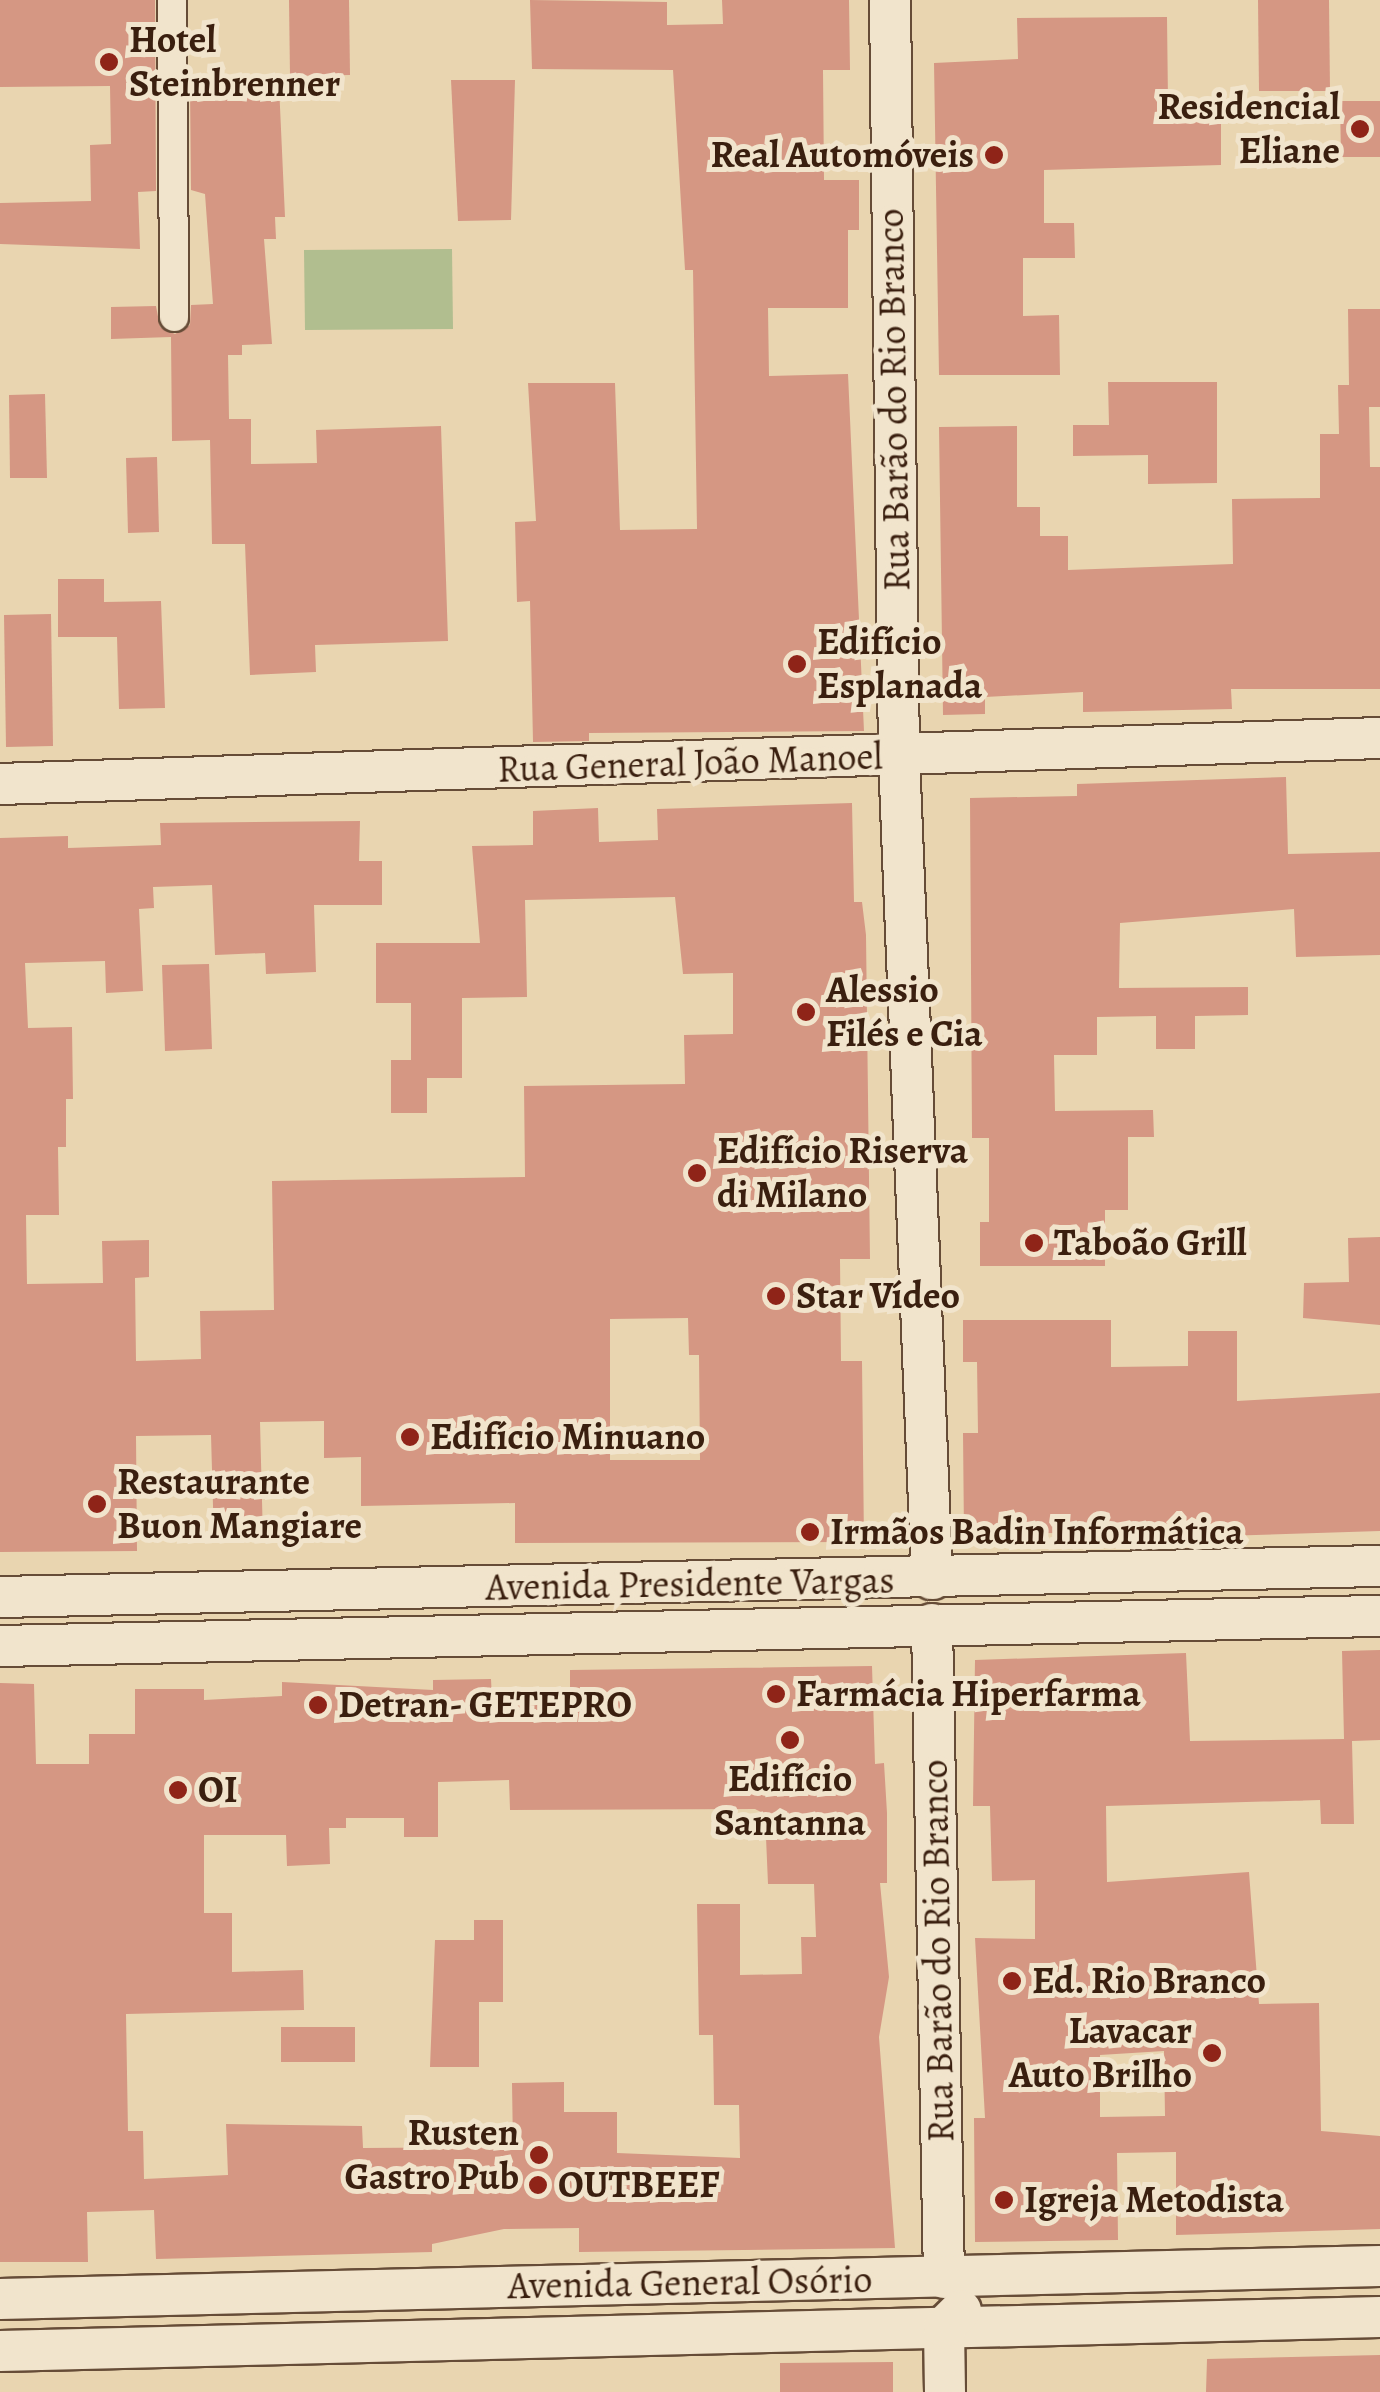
<!DOCTYPE html>
<html>
<head>
<meta charset="utf-8">
<style>
	body { margin:0 }
	#map { position:relative; width:1380px; height:2392px; overflow:hidden; background:#e9d5b0; font-family:Alegreya,serif }
	div>[style] { position:absolute }
	.green>* { inset:0; background:#b1be8f }
	.building>* { inset:0; background:#d59783 }
	.roads { filter:drop-shadow(2px 0 #664c37) drop-shadow(-2px 0 #664c37) drop-shadow(0 2px #664c37) drop-shadow(0 -2px #664c37) }
	.street>* { height:28px; margin:-14px; padding:0 14px; transform-origin:14px; border-radius:14px; background:#f1e4cc }
	.secondary>* { height:40px; margin:-20px; padding:0 20px; transform-origin:20px; border-radius:20px; background:#f1e4cc }
	.dots>* { width:28px; height:28px; translate:-50% -50%; box-sizing:border-box; border:5px solid #f1e4cc; border-radius:50% }
	span { translate:-50% -50%; white-space:nowrap; text-align:center; line-height:1.15; -webkit-text-stroke:10px #f1e4cc; paint-order:stroke }
	.poi-label { font-size:38px; color:#3a1f0f; font-weight:700 }
	.left { translate:0 -50%; text-align:left }
	.right { translate:-100% -50%; text-align:right }
	.street-label { font-size:38px; color:#3a1f0f }
</style>
</head>
<body>
<div id="map">
	<div class="green">
		<div style="clip-path:polygon(452px 249px,453px 329px,305px 330px,304px 250px)"></div>
	</div>
	<div class="building">
		<div style="clip-path:polygon(0 0,155px 0,156px 191px,138px 192px,140px 249px,0 244px,0 203px,91px 201px,90px 145px,111px 144px,110px 86px,0 87px)"></div>
		<div style="clip-path:polygon(289px 0,349px 0,350px 75px,290px 76px)"></div>
		<div style="clip-path:polygon(530px 0,667px 2px,667px 25px,723px 24px,722px 0,849px 0,850px 70px,823px 70px,824px 180px,859px 180px,859px 230px,848px 230px,848px 308px,768px 308px,769px 376px,848px 374px,864px 731px,589px 733px,589px 741px,533px 742px,530px 601px,517px 602px,515px 522px,536px 521px,528px 383px,615px 383px,620px 530px,697px 529px,693px 270px,685px 270px,673px 70px,532px 69px)"></div>
		<div style="clip-path:polygon(1258px 0,1329px 0,1330px 91px,1259px 91px)"></div>
		<div style="clip-path:polygon(1167px 17px,1168px 102px,1221px 102px,1221px 165px,1044px 170px,1044px 223px,1074px 223px,1075px 258px,1023px 258px,1023px 316px,1059px 315px,1060px 375px,939px 375px,934px 63px,1018px 59px,1017px 18px)"></div>
		<div style="clip-path:polygon(451px 80px,515px 80px,511px 220px,458px 221px)"></div>
		<div style="clip-path:polygon(279px 85px,285px 217px,275px 217px,276px 239px,264px 239px,272px 344px,242px 345px,242px 355px,228px 355px,229px 419px,251px 419px,251px 464px,317px 463px,316px 430px,441px 426px,448px 641px,315px 645px,316px 672px,250px 675px,245px 544px,212px 544px,210px 440px,172px 441px,171px 337px,111px 339px,111px 307px,156px 306px,160px 327px,175px 334px,190px 325px,191px 305px,213px 304px,205px 194px,191px 190px,190px 87px)"></div>
		<div style="clip-path:polygon(1340px 101px,1380px 101px,1380px 157px,1341px 157px)"></div>
		<div style="clip-path:polygon(1348px 309px,1380px 309px,1380px 407px,1369px 407px,1370px 467px,1380px 467px,1380px 689px,1231px 689px,1232px 709px,1083px 712px,1083px 692px,985px 697px,985px 714px,943px 715px,939px 427px,1017px 426px,1017px 507px,1040px 507px,1040px 536px,1068px 536px,1068px 570px,1233px 564px,1232px 499px,1320px 498px,1320px 434px,1339px 434px,1338px 385px,1349px 385px)"></div>
		<div style="clip-path:polygon(1108px 382px,1217px 382px,1217px 483px,1148px 484px,1148px 455px,1073px 456px,1073px 425px,1109px 425px)"></div>
		<div style="clip-path:polygon(45px 394px,47px 478px,10px 478px,9px 395px)"></div>
		<div style="clip-path:polygon(157px 457px,159px 532px,128px 533px,126px 458px)"></div>
		<div style="clip-path:polygon(58px 579px,104px 579px,104px 602px,161px 601px,165px 708px,119px 709px,117px 637px,58px 637px)"></div>
		<div style="clip-path:polygon(51px 614px,53px 746px,6px 747px,4px 615px)"></div>
		<div style="clip-path:polygon(1286px 777px,1288px 854px,1380px 852px,1380px 955px,1296px 957px,1294px 909px,1120px 923px,1119px 988px,1248px 987px,1248px 1015px,1195px 1016px,1195px 1049px,1156px 1049px,1156px 1016px,1097px 1017px,1097px 1055px,1054px 1055px,1055px 1111px,1153px 1110px,1154px 1137px,1128px 1137px,1128px 1210px,1105px 1210px,1105px 1266px,980px 1266px,980px 1222px,989px 1222px,989px 1138px,972px 1138px,970px 798px,1077px 796px,1077px 784px)"></div>
		<div style="clip-path:polygon(evenodd,852px 803px,854px 902px,862px 902px,866px 935px,870px 1259px,840px 1259px,841px 1361px,862px 1361px,864px 1542px,515px 1543px,515px 1503px,361px 1506px,361px 1457px,324px 1458px,324px 1421px,260px 1422px,263px 1539px,214px 1541px,211px 1435px,136px 1436px,137px 1551px,0 1552px,0 838px,68px 836px,68px 848px,161px 845px,160px 823px,360px 821px,359px 861px,382px 861px,382px 905px,314px 905px,316px 972px,266px 974px,265px 953px,215px 955px,212px 885px,153px 887px,154px 908px,139px 909px,143px 991px,106px 993px,105px 961px,25px 963px,28px 1028px,72px 1027px,73px 1099px,66px 1099px,66px 1147px,58px 1147px,59px 1215px,26px 1215px,27px 1284px,103px 1283px,102px 1241px,149px 1240px,149px 1277px,135px 1278px,136px 1361px,201px 1359px,200px 1311px,274px 1310px,272px 1181px,525px 1177px,524px 1086px,685px 1084px,684px 1035px,733px 1034px,733px 973px,683px 974px,675px 897px,525px 900px,527px 997px,462px 998px,462px 1078px,427px 1078px,427px 1113px,391px 1113px,391px 1060px,411px 1060px,411px 1003px,376px 1003px,376px 943px,480px 943px,472px 846px,533px 845px,533px 811px,598px 808px,599px 842px,658px 840px,657px 809px,852px 803px,688px 1318px,689px 1355px,699px 1355px,700px 1460px,610px 1460px,610px 1319px,688px 1318px)"></div>
		<div style="clip-path:polygon(209px 964px,212px 1049px,165px 1051px,162px 965px)"></div>
		<div style="clip-path:polygon(1380px 1237px,1380px 1325px,1303px 1318px,1304px 1283px,1349px 1282px,1348px 1238px)"></div>
		<div style="clip-path:polygon(963px 1320px,1111px 1320px,1111px 1367px,1188px 1366px,1188px 1331px,1237px 1331px,1237px 1401px,1380px 1393px,1380px 1531px,1190px 1537px,1190px 1524px,1136px 1524px,1137px 1532px,964px 1534px,963px 1433px,978px 1433px,977px 1362px,963px 1362px)"></div>
		<div style="clip-path:polygon(evenodd,1380px 1650px,1380px 1740px,1352px 1741px,1354px 1824px,1321px 1824px,1320px 1800px,1106px 1806px,1107px 1882px,1249px 1872px,1259px 2004px,1319px 2003px,1321px 2131px,1380px 2136px,1380px 2229px,1176px 2235px,1176px 2152px,1117px 2153px,1118px 2240px,975px 2242px,974px 2118px,985px 2118px,975px 1938px,1035px 1939px,1035px 1880px,992px 1881px,990px 1806px,973px 1806px,975px 1660px,1186px 1653px,1190px 1741px,1344px 1739px,1342px 1651px,1380px 1650px,1164px 2051px,1165px 2116px,1100px 2117px,1100px 2055px,1164px 2051px)"></div>
		<div style="clip-path:polygon(evenodd,872px 1666px,875px 1764px,884px 1763px,887px 1813px,887px 1883px,880px 1883px,889px 1977px,879px 2037px,895px 2248px,579px 2252px,579px 2228px,504px 2229px,432px 2244px,432px 2252px,156px 2259px,154px 2210px,87px 2212px,88px 2262px,0 2262px,0 1683px,34px 1684px,36px 1764px,89px 1764px,89px 1734px,135px 1734px,135px 1689px,204px 1689px,204px 1700px,282px 1696px,282px 1682px,433px 1690px,433px 1680px,491px 1679px,492px 1699px,570px 1696px,570px 1670px,872px 1666px,509px 1780px,510px 1810px,755px 1809px,765px 1814px,768px 1884px,814px 1884px,816px 1937px,801px 1937px,802px 1974px,740px 1975px,740px 1904px,697px 1904px,699px 2035px,713px 2035px,714px 2105px,739px 2105px,740px 2158px,617px 2153px,617px 2112px,564px 2112px,564px 2082px,512px 2083px,513px 2147px,363px 2148px,362px 2126px,226px 2124px,228px 2175px,144px 2179px,143px 2131px,128px 2131px,126px 2014px,304px 2010px,303px 1970px,232px 1972px,232px 1913px,204px 1913px,204px 1835px,286px 1835px,287px 1866px,330px 1864px,329px 1828px,346px 1828px,346px 1818px,404px 1818px,404px 1837px,438px 1837px,438px 1782px,509px 1780px)"></div>
		<div style="clip-path:polygon(474px 1920px,503px 1920px,503px 2002px,479px 2002px,479px 2067px,430px 2067px,435px 1940px,474px 1940px)"></div>
		<div style="clip-path:polygon(281px 2027px,355px 2027px,355px 2062px,281px 2062px)"></div>
		<div style="clip-path:polygon(1380px 2355px,1380px 2392px,1206px 2392px,1207px 2359px)"></div>
		<div style="clip-path:polygon(893px 2362px,893px 2392px,780px 2392px,780px 2363px)"></div>
	</div>
	<div class="roads">
		<div class="street">
			<div style="left:172px;top:0;width:317px;rotate:89.6deg"></div>
		</div>
		<div class="secondary">
			<div style="left:890px;top:0;width:757px;rotate:89.32deg"></div>
			<div style="left:899px;top:757px;width:823px;rotate:87.7deg"></div>
			<div style="left:0;top:784px;width:1381px;rotate:-1.91deg"></div>
			<div style="left:0;top:1597px;width:1380px;rotate:-1.29deg"></div>
			<div style="left:932px;top:1624px;width:654px;rotate:88.95deg"></div>
			<div style="left:0;top:1646px;width:1380px;rotate:-1.25deg"></div>
			<div style="left:0;top:2299px;width:1380px;rotate:-1.37deg"></div>
			<div style="left:0;top:2351px;width:1380px;rotate:-1.41deg"></div>
			<div style="left:945px;top:2392px;width:65px;rotate:-90.9deg"></div>
			<div style="left:944px;top:2327px;width:24px;rotate:-45deg"></div>
		</div>
	</div>
	<div class="dots">
		<div style="left:109px;top:62px;background:#8f2418"></div>
		<div style="left:1360px;top:129px;background:#8f2418"></div>
		<div style="left:994px;top:155px;background:#8f2418"></div>
		<div style="left:797px;top:664px;background:#8f2418"></div>
		<div style="left:806px;top:1012px;background:#8f2418"></div>
		<div style="left:697px;top:1173px;background:#8f2418"></div>
		<div style="left:1034px;top:1243px;background:#8f2418"></div>
		<div style="left:776px;top:1296px;background:#8f2418"></div>
		<div style="left:410px;top:1437px;background:#8f2418"></div>
		<div style="left:97px;top:1504px;background:#8f2418"></div>
		<div style="left:810px;top:1532px;background:#8f2418"></div>
		<div style="left:776px;top:1694px;background:#8f2418"></div>
		<div style="left:318px;top:1705px;background:#8f2418"></div>
		<div style="left:790px;top:1740px;background:#8f2418"></div>
		<div style="left:178px;top:1790px;background:#8f2418"></div>
		<div style="left:1012px;top:1981px;background:#8f2418"></div>
		<div style="left:1212px;top:2053px;background:#8f2418"></div>
		<div style="left:539px;top:2155px;background:#8f2418"></div>
		<div style="left:538px;top:2185px;background:#8f2418"></div>
		<div style="left:1004px;top:2200px;background:#8f2418"></div>
	</div>
	<div class="poi-label">
		<span class="left" style="left:129px;top:62px">Hotel<br>Steinbrenner</span>
		<span class="right" style="left:1340px;top:129px">Residencial<br>Eliane</span>
		<span class="right" style="left:974px;top:155px">Real Automóveis</span>
		<span class="left" style="left:817px;top:664px">Edifício<br>Esplanada</span>
		<span class="left" style="left:826px;top:1012px">Alessio<br>Filés e Cia</span>
		<span class="left" style="left:717px;top:1173px">Edifício Riserva<br>di Milano</span>
		<span class="left" style="left:1054px;top:1243px">Taboão Grill</span>
		<span class="left" style="left:796px;top:1296px">Star Vídeo</span>
		<span class="left" style="left:430px;top:1437px">Edifício Minuano</span>
		<span class="left" style="left:117px;top:1504px">Restaurante<br>Buon Mangiare</span>
		<span class="left" style="left:830px;top:1532px">Irmãos Badin Informática</span>
		<span class="left" style="left:796px;top:1694px">Farmácia Hiperfarma</span>
		<span class="left" style="left:338px;top:1705px">Detran- GETEPRO</span>
		<span style="left:790px;top:1801px">Edifício<br>Santanna</span>
		<span class="left" style="left:198px;top:1790px">OI</span>
		<span class="left" style="left:1032px;top:1981px">Ed. Rio Branco</span>
		<span class="right" style="left:1192px;top:2053px">Lavacar<br>Auto Brilho</span>
		<span class="right" style="left:519px;top:2155px">Rusten<br>Gastro Pub</span>
		<span class="left" style="left:558px;top:2185px">OUTBEEF</span>
		<span class="left" style="left:1024px;top:2200px">Igreja Metodista</span>
	</div>
	<div class="street-label">
		<span style="left:894px;top:400px;rotate:-91deg">Rua Barão do Rio Branco</span>
		<span style="left:690px;top:763px;rotate:-2deg">Rua General João Manoel</span>
		<span style="left:690px;top:1584px;rotate:-1deg">Avenida Presidente Vargas</span>
		<span style="left:938px;top:1951px;rotate:-91deg">Rua Barão do Rio Branco</span>
		<span style="left:690px;top:2283px;rotate:-1deg">Avenida General Osório</span>
	</div>
</div>
</body>
</html>
